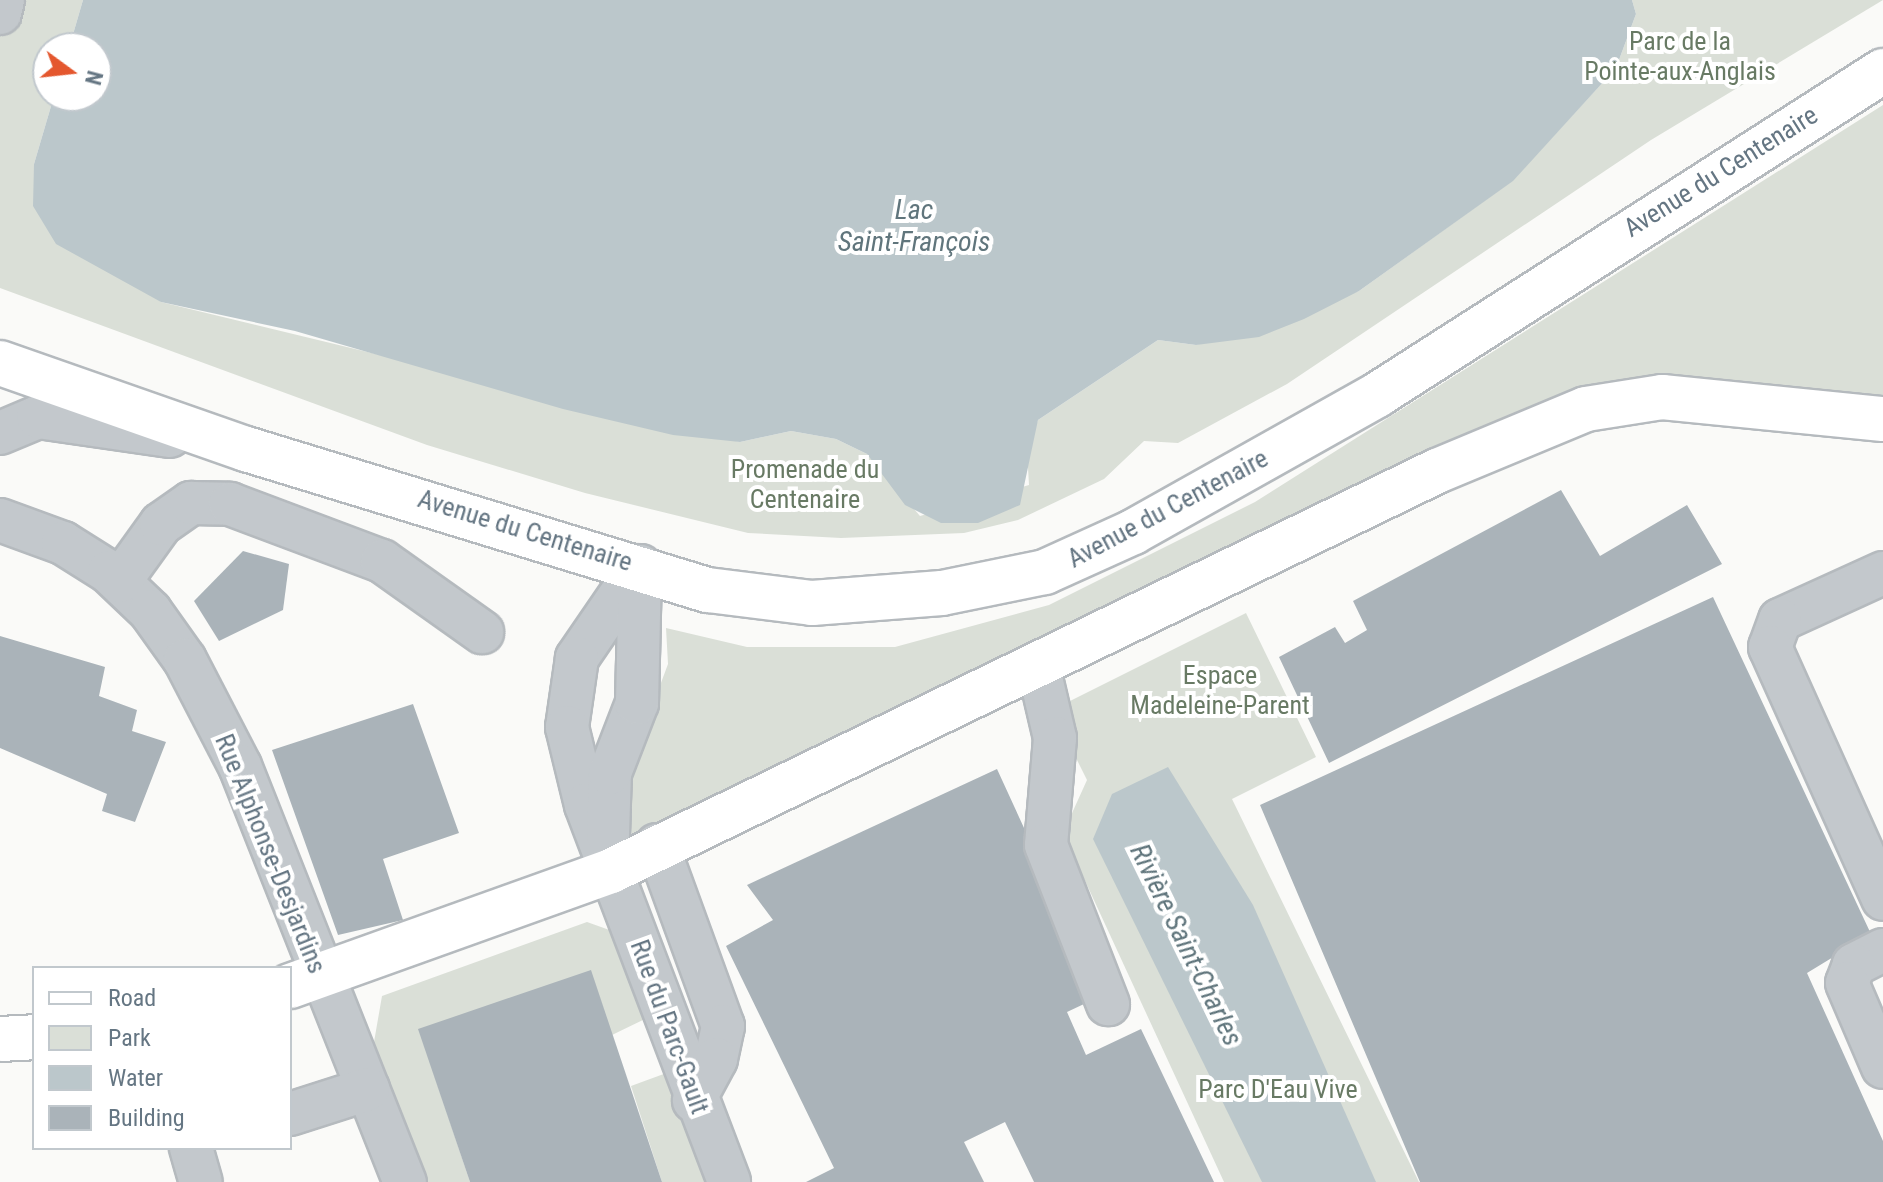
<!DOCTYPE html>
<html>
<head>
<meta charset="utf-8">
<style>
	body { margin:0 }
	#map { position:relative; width:1883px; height:1182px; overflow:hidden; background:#fafaf8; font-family:"Roboto Condensed",sans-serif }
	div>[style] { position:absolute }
	.green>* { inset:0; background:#dadfd7 }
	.water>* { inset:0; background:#bbc7cb }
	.building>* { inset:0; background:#aab3b9 }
	.roads { filter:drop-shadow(2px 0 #b5babe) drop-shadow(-2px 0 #b5babe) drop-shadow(0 2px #b5babe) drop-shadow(0 -2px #b5babe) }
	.minor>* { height:42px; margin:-21px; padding:0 21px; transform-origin:21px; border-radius:21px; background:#c3c8cc }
	.major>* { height:44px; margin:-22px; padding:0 22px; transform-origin:22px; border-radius:22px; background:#fff }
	span { translate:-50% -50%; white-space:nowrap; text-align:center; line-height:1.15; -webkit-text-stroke:8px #fff; paint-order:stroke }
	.park-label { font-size:26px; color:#687a64 }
	.street-label { font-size:26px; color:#657683 }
	.water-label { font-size:28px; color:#60757c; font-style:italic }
	.legend { position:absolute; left:32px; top:966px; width:260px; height:184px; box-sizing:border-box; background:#fff; border:2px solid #c1c8cd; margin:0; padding:10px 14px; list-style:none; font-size:24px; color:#657683 }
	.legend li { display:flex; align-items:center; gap:16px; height:40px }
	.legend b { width:40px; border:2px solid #c1c8cd }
	.north { position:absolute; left:32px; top:32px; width:80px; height:80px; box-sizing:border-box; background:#fff; border:2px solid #c1c8cd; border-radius:50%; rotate:105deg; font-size:22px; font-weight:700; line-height:32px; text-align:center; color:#657683 }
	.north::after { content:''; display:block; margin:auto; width:28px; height:36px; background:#e4572e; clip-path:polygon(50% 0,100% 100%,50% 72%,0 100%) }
</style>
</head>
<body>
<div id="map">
	<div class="green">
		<div style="clip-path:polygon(0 0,83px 0,69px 48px,48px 48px,48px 96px,54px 96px,34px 164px,161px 302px,740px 442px,791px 431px,836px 439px,867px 454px,920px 516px,1029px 485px,1027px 450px,1038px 420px,1158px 340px,1196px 345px,1359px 291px,1512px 181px,1616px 68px,1636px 14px,1632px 0,1883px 0,1651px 140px,1287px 384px,1178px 443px,1144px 441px,1104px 479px,1018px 520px,964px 533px,841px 538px,748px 533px,585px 493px,427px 445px,0 288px)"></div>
		<div style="clip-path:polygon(1883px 105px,1883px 403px,1685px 387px,631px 843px,622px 788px,668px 664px,666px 628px,747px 647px,895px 647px,1049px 605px,1255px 502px)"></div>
		<div style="clip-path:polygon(1246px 613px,1316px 757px,1232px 799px,1419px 1182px,1224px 1182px,1063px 833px,1087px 780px,1052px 710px)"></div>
		<div style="clip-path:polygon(587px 922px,615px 932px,647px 1018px,612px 1035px,419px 1029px,470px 1182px,424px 1182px,374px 1042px,382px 996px)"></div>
		<div style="clip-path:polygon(680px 1068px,729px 1182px,662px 1182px,631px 1086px)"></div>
	</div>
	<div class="water">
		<div style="clip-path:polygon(83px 0,1632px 0,1636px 14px,1616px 68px,1513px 181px,1359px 291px,1304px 319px,1259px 337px,1196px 345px,1158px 340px,1038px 420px,1020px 505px,978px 523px,941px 523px,905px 505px,867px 454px,836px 439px,791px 431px,740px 442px,673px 435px,563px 409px,295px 331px,161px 302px,56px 244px,33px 206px,34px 164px,54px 96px,96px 96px,96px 48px,69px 48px)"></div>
		<div style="clip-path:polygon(1168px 767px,1253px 905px,1376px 1182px,1262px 1182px,1093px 839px,1112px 794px)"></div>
	</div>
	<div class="building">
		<div style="clip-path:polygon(1561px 490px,1600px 556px,1687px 505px,1722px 564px,1329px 763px,1279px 657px,1335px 627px,1345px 643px,1367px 630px,1353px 601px)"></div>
		<div style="clip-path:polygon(243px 551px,289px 564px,283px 610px,219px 641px,194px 601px)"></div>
		<div style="clip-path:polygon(1713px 597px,1871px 934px,1807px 973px,1883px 1141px,1883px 1182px,1420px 1182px,1260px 805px)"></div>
		<div style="clip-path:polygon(0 636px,105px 667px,99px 696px,137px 710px,132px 731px,166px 742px,135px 822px,102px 811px,107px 794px,0 748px)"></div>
		<div style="clip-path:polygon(413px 704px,459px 833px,383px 859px,403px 920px,338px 935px,272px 750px)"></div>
		<div style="clip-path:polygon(997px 769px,1101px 996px,1067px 1012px,1086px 1055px,1141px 1029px,1214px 1182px,1034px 1182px,1005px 1122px,964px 1142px,984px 1182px,806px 1182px,834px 1168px,726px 946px,773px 920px,747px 885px)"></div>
		<div style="clip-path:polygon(591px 970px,662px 1182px,470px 1182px,418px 1029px)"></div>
	</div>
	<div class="roads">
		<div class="minor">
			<div style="left:0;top:13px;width:13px;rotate:-77deg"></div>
			<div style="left:0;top:433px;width:41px;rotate:-22.8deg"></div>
			<div style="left:38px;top:417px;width:133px;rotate:8.2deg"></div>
			<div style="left:0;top:520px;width:67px;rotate:20.1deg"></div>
			<div style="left:63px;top:543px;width:54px;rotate:32.2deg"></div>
			<div style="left:109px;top:572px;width:57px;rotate:43.6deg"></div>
			<div style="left:150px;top:611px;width:60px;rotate:54.5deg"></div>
			<div style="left:185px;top:660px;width:119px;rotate:62.6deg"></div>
			<div style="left:240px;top:766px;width:448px;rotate:68.4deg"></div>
			<div style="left:640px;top:566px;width:112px;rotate:124.4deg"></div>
			<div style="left:577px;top:658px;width:70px;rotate:98.2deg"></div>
			<div style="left:567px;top:727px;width:80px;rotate:76.3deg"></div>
			<div style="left:586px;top:805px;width:403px;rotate:69.2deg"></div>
			<div style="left:1883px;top:573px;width:113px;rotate:155.5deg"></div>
			<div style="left:1780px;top:620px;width:29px;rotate:110deg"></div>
			<div style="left:1770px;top:647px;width:276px;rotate:65.8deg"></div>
			<div style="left:120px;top:581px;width:70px;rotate:-54.3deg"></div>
			<div style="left:161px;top:524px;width:37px;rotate:-35deg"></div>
			<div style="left:191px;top:503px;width:39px;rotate:1deg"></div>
			<div style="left:230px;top:504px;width:162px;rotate:20.6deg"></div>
			<div style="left:382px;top:561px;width:123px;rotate:35.4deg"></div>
			<div style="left:1038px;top:665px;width:75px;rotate:76.9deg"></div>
			<div style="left:1055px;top:738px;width:107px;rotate:94.8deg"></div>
			<div style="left:1046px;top:845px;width:171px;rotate:68.7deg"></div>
			<div style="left:608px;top:835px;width:62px;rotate:-88.2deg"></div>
			<div style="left:610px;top:773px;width:75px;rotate:-68.9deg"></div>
			<div style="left:637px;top:703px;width:137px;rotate:-88.7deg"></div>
			<div style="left:657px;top:845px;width:193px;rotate:70deg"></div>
			<div style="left:723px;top:1026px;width:34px;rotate:102deg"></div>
			<div style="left:716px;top:1059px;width:47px;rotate:118.2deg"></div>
			<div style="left:1883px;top:950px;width:33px;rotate:153deg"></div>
			<div style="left:1854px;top:965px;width:19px;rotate:111deg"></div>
			<div style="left:1847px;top:983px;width:91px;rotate:66.8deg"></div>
			<div style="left:290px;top:1114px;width:82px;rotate:-17.8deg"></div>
			<div style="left:191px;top:1148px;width:35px;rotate:74deg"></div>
		</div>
		<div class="major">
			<div style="left:0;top:363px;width:261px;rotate:19.3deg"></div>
			<div style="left:246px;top:449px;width:483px;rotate:17deg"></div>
			<div style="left:708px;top:590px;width:105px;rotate:7.1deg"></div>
			<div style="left:812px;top:603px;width:130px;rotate:-4.4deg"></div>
			<div style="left:942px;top:593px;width:105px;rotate:-11.5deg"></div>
			<div style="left:1045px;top:572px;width:97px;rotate:-24.4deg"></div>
			<div style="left:1133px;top:532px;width:280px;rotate:-29.3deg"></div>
			<div style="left:1377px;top:395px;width:601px;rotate:-32.63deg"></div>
			<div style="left:290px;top:986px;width:341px;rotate:-19.7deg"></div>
			<div style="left:611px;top:871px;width:918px;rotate:-25.84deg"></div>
			<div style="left:1437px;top:471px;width:161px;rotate:-22.6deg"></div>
			<div style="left:1586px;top:409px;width:77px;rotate:-9deg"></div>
			<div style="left:1662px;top:397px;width:222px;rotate:5.7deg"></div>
			<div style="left:0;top:1039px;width:34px;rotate:-3deg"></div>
		</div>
	</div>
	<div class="park-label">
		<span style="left:1680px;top:57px">Parc de la<br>Pointe-aux-Anglais</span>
		<span style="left:805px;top:485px">Promenade du<br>Centenaire</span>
		<span style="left:1220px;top:691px">Espace<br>Madeleine-Parent</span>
		<span style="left:1278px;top:1090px">Parc D'Eau Vive</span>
	</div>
	<div class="street-label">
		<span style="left:1721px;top:172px;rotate:-32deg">Avenue du Centenaire</span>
		<span style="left:1168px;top:509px;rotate:-28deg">Avenue du Centenaire</span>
		<span style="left:525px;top:531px;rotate:17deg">Avenue du Centenaire</span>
		<span style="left:270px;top:854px;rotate:68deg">Rue Alphonse-Desjardins</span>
		<span style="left:669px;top:1027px;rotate:70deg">Rue du Parc-Gault</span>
	</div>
	<div class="water-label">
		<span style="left:914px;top:226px">Lac<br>Saint-François</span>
		<span style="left:1186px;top:945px;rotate:64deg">Rivière Saint-Charles</span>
	</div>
	<ul class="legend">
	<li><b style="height:10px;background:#fff"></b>Road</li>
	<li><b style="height:22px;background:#dadfd7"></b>Park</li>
	<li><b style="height:22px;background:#bbc7cb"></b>Water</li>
	<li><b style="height:22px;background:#aab3b9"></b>Building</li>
	</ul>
	<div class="north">N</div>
</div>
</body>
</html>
